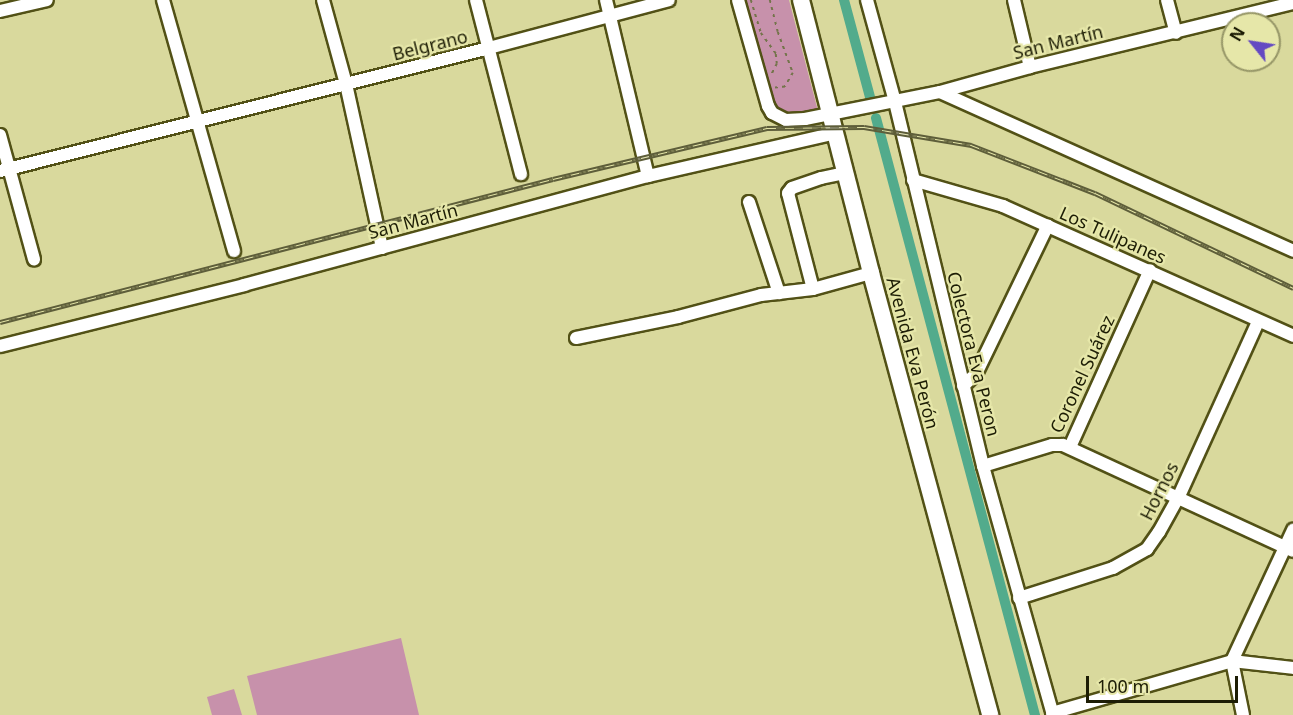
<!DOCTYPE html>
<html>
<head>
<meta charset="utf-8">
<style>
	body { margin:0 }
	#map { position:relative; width:1293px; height:715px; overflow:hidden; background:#d9d99d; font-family:"Noto Sans",sans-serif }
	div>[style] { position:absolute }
	.green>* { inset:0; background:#c791ab }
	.canal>* { height:10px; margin:-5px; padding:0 5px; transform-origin:5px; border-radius:5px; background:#52ab8c }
	.path>* { height:1.5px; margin-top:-0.75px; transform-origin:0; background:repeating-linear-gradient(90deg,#74744b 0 3px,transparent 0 7.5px) }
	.roads { filter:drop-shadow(2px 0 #525116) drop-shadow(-2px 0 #525116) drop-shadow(0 2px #525116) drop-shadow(0 -2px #525116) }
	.minor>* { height:12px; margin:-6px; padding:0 6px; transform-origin:6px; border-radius:6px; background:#fff }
	.major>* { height:16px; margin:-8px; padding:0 8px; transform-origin:8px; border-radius:8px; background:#fff }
	.rail>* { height:5px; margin-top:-2.5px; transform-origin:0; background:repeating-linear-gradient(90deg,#e6e7a9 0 9px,#5e5e3a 0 18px); box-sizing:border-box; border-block:2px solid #5e5e3a }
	span { translate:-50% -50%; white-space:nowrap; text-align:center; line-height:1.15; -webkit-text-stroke:4.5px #e6e7a9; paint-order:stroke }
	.street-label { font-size:18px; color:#1d1d05 }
	.north { position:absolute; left:1221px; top:12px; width:60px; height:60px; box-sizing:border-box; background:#e6e7a9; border:2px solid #969667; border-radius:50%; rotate:300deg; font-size:16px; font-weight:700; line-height:24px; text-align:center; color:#1d1d05 }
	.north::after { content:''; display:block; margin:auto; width:21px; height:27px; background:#6449c2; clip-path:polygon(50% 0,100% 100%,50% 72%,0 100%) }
	.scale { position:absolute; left:1086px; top:676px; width:152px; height:27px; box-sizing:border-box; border:3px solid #1d1d05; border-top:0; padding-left:8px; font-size:18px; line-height:21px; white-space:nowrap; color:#1d1d05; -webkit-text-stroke:4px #e6e7a9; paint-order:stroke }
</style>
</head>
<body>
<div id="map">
	<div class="green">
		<div style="clip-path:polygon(745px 0,789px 0,818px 111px,783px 113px,775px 110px)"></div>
		<div style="clip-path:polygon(401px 638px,419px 715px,257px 715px,247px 676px)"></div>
		<div style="clip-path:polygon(234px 689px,242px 715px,212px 715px,207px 697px)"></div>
	</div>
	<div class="canal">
		<div style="left:844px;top:0;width:100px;rotate:75deg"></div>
		<div style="left:876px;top:118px;width:618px;rotate:75.09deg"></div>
	</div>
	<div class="path">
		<div style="left:751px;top:0;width:34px;rotate:73deg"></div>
		<div style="left:761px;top:33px;width:26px;rotate:54deg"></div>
		<div style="left:776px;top:54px;width:10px;rotate:84deg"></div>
		<div style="left:777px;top:64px;width:11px;rotate:117deg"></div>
		<div style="left:770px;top:0;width:33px;rotate:76deg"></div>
		<div style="left:778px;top:32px;width:44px;rotate:69.9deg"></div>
		<div style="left:793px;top:73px;width:16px;rotate:120deg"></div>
		<div style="left:785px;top:87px;width:10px;rotate:174deg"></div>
	</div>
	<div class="roads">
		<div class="minor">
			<div style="left:163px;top:0;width:261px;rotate:74.2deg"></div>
			<div style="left:323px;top:0;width:87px;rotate:74.7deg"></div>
			<div style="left:346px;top:84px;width:168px;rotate:77.6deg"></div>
			<div style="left:476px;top:0;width:180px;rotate:75.5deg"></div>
			<div style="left:606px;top:0;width:181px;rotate:76.6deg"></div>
			<div style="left:738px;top:0;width:110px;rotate:74.2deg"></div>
			<div style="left:768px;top:106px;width:8px;rotate:60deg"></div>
			<div style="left:772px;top:113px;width:16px;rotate:27deg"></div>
			<div style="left:786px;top:120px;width:19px;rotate:-3deg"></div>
			<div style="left:805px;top:119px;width:138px;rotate:-11.3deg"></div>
			<div style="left:940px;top:92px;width:93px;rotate:-15.5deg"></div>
			<div style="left:1030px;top:67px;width:271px;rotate:-13.7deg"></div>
			<div style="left:867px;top:0;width:106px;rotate:74.6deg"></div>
			<div style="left:895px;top:102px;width:374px;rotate:76.4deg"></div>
			<div style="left:983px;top:466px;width:259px;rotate:74.3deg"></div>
			<div style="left:1014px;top:0;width:69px;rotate:76.6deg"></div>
			<div style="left:1167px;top:0;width:34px;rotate:75deg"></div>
			<div style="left:0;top:11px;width:48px;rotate:-13.2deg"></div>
			<div style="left:940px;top:92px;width:387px;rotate:24.2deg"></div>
			<div style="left:0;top:135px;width:129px;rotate:74.7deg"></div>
			<div style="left:0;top:171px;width:504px;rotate:-14.12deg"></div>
			<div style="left:489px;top:48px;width:186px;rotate:-14.9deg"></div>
			<div style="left:913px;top:180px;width:94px;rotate:16.1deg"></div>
			<div style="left:1003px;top:206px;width:318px;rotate:24.1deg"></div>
			<div style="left:749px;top:202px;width:96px;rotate:71.8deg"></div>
			<div style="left:813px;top:289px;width:99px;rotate:-104.6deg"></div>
			<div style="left:788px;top:193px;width:6px;rotate:-51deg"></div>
			<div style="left:792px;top:188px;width:31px;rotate:-19deg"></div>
			<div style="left:821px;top:178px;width:25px;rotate:-12deg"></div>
			<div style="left:576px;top:338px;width:104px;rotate:-11.6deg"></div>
			<div style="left:678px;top:317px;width:86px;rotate:-14.8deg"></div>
			<div style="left:761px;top:295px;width:52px;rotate:-6.6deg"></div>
			<div style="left:813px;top:289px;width:60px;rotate:-15.4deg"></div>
			<div style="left:0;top:346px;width:252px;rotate:-14deg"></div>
			<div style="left:244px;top:285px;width:418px;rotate:-15.1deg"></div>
			<div style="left:648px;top:176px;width:193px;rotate:-12.9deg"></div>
			<div style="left:963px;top:386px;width:18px;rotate:-43deg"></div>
			<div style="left:976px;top:374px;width:165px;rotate:-64.2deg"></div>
			<div style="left:1070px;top:447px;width:194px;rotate:-65.7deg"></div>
			<div style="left:983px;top:466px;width:72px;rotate:-16.9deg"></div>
			<div style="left:1052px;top:445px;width:11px"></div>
			<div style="left:1063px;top:445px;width:253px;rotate:24.7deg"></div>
			<div style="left:1019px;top:598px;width:99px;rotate:-17.7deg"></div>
			<div style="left:1113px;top:568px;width:39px;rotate:-29deg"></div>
			<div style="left:1147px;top:549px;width:21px;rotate:-55deg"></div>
			<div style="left:1159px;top:532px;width:41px;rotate:-60.9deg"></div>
			<div style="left:1179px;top:496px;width:191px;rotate:-65.6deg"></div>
			<div style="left:1052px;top:713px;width:187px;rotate:-16.1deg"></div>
			<div style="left:1232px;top:661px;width:61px;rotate:6.5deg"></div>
			<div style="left:1243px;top:715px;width:55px;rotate:-101.5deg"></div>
			<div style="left:1232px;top:661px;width:145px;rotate:-65deg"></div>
		</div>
		<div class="major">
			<div style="left:801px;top:0;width:282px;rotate:75.6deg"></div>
			<div style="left:871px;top:273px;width:458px;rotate:74.9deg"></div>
		</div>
	</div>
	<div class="rail">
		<div style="left:0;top:322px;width:571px;rotate:-14.5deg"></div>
		<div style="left:553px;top:179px;width:220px;rotate:-13.4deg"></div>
		<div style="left:767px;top:128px;width:97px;rotate:-0.6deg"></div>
		<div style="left:864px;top:127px;width:109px;rotate:9.5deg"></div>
		<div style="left:971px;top:145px;width:133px;rotate:21.2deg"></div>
		<div style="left:1095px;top:193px;width:220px;rotate:25.6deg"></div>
	</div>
	<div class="street-label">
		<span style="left:1058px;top:42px;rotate:-14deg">San Martín</span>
		<span style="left:430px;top:45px;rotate:-14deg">Belgrano</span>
		<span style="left:413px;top:221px;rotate:-15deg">San Martín</span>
		<span style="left:1113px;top:235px;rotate:24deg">Los Tulipanes</span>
		<span style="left:913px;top:353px;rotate:75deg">Avenida Eva Perón</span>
		<span style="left:974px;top:354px;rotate:76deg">Colectora Eva Peron</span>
		<span style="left:1082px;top:374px;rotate:-65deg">Coronel Suárez</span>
		<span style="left:1159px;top:491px;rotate:-63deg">Hornos</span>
	</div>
	<div class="north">N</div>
	<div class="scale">100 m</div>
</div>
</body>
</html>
